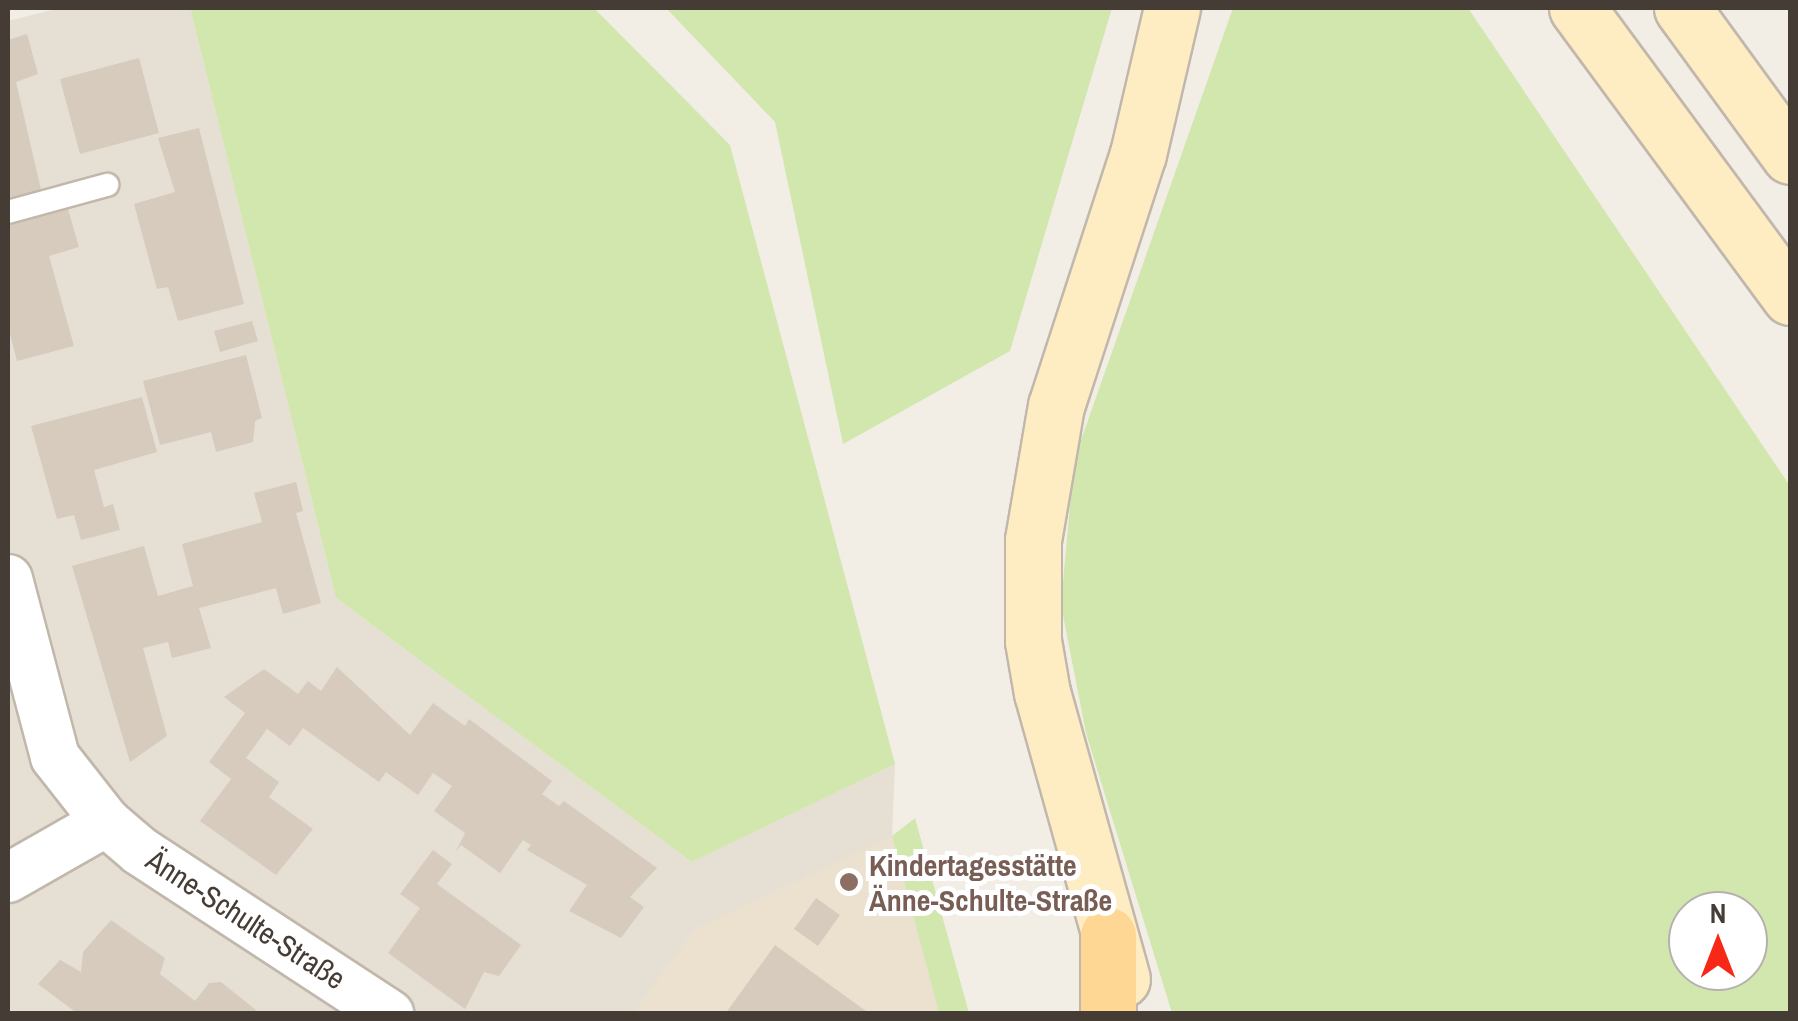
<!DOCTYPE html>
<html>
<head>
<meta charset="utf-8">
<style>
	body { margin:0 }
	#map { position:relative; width:1798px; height:1021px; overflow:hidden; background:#f2ede5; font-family:"Archivo Narrow",sans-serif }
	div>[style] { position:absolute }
	.residential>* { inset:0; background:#e6dfd3 }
	.education>* { inset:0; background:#ece1cf }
	.green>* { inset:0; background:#d1e7ae }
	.building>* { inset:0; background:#d7cbbd }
	.roads { filter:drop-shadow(2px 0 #c1b7ab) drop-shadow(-2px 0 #c1b7ab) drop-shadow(0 2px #c1b7ab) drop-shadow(0 -2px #c1b7ab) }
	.lane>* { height:22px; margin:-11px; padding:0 11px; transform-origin:11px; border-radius:11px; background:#fff }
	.street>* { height:48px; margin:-24px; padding:0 24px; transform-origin:24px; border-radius:24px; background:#fff }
	.secondary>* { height:55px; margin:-27.5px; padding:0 27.5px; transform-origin:27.5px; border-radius:27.5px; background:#feecc3 }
	.primary>* { height:55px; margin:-27.5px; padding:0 27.5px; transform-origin:27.5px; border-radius:27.5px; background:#fdd793 }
	.dots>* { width:28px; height:28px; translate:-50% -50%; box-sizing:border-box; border:5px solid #fff; border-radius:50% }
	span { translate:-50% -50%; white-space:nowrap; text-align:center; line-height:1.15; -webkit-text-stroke:10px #fff; paint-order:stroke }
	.education-label { font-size:30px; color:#785e54; font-weight:700 }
	.left { translate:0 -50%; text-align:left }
	.street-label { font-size:30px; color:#453d35 }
	.frame { position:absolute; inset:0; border:10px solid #453d35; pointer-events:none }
	.north { position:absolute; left:1668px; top:891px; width:100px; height:100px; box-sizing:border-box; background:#fff; border:2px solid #b5b1ae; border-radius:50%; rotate:0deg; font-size:28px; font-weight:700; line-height:40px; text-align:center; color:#453d35 }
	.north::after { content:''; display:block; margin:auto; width:35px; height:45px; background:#f82816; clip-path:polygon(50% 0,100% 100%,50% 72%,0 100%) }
</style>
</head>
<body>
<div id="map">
	<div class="residential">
		<div style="clip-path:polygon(60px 8px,190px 8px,336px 598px,692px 862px,895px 764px,892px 836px,939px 1013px,8px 1014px,8px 21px)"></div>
	</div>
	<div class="education">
		<div style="clip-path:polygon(892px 836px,939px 1013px,632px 1014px,695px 929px)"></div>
	</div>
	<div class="green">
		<div style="clip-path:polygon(190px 8px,594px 8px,730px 145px,895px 764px,692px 862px,336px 598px)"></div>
		<div style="clip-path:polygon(666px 8px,1112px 8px,1010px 351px,843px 444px,775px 122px)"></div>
		<div style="clip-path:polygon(evenodd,1233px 8px,1468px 8px,1790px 486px,1790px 1013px,1172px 1013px,1086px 733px,1061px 605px,1074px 460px,1233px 8px,1688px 911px,1748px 911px,1748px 971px,1688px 971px,1688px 911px)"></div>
		<div style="clip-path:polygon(915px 818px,969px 1013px,939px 1013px,892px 836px)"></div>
	</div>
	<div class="building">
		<div style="clip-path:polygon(27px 34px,38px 74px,16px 82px,42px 194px,8px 203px,8px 40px)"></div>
		<div style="clip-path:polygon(139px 58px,159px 133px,80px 154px,60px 79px)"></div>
		<div style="clip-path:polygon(199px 128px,244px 304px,178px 321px,168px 287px,157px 289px,134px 204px,175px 192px,158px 138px)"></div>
		<div style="clip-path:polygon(68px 209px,79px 247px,49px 256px,74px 346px,17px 361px,8px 326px,8px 226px)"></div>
		<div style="clip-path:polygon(252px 321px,258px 341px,220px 352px,214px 331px)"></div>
		<div style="clip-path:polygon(246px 355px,262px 418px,255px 421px,253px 442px,216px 452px,211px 432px,160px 445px,143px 381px)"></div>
		<div style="clip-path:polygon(142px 397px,157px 452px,94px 470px,104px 507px,113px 504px,120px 530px,81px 540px,74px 515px,57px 519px,31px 426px)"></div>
		<div style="clip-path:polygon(296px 482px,303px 511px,296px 513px,321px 603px,283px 614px,276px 588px,199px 608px,211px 648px,172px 658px,168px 642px,143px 648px,167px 736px,130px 762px,72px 566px,144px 546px,158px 596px,193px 586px,182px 544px,262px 522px,254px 493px)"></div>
		<div style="clip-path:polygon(337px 667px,410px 735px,433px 703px,465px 726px,469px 719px,552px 781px,542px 794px,559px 806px,564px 801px,657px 868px,630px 897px,644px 907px,621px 938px,569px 911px,587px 885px,527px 850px,531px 845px,523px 840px,500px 873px,461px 845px,455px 853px,465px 833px,434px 811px,452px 786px,433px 773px,418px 795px,386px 772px,379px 782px,303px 728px,290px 746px,267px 729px,246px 758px,279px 782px,269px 797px,313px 829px,276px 875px,200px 821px,231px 779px,209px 762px,245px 713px,224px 697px,264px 669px,298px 694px,308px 681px,321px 691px)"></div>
		<div style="clip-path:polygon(433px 850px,452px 864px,437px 884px,521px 945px,499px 976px,484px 972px,465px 1009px,388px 953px,420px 908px,400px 894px)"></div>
		<div style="clip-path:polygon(816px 898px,840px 915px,818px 946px,794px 929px)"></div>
		<div style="clip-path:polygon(111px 920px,165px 958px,160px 974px,195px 1001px,209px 983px,221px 982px,261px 1014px,78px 1014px,38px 984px,60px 960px,81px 972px,83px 952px)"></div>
		<div style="clip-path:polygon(775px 945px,870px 1014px,725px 1014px)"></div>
	</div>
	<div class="roads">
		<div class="lane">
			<div style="left:8px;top:212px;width:103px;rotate:-15.3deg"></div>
		</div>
		<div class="street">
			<div style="left:8px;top:579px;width:184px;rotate:75.2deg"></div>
			<div style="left:55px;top:757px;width:83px;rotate:51.9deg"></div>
			<div style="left:106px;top:822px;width:45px;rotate:40.5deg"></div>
			<div style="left:140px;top:851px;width:298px;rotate:33.2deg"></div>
			<div style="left:8px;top:878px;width:113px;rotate:-29.7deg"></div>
		</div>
		<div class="secondary">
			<div style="left:1577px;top:8px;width:359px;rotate:53.6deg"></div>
			<div style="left:1682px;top:8px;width:183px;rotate:53.9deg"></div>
			<div style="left:1122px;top:979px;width:297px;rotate:-105.6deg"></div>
			<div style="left:1042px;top:693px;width:53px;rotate:-99.8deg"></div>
			<div style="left:1033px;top:641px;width:101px;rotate:-90deg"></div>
			<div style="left:1033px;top:540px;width:136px;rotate:-80.3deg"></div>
			<div style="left:1056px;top:406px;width:265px;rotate:-72deg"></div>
			<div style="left:1138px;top:154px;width:150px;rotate:-76.9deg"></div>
		</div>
		<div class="primary">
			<div style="left:1108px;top:1014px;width:79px;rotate:-90deg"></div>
		</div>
	</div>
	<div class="dots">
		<div style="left:849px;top:882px;background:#8d6e63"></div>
	</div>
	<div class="education-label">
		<span class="left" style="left:869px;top:882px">Kindertagesstätte<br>Änne-Schulte-Straße</span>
	</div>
	<div class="street-label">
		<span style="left:246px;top:919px;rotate:33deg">Änne-Schulte-Straße</span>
	</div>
	<div class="frame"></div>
	<div class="north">N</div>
</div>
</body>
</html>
